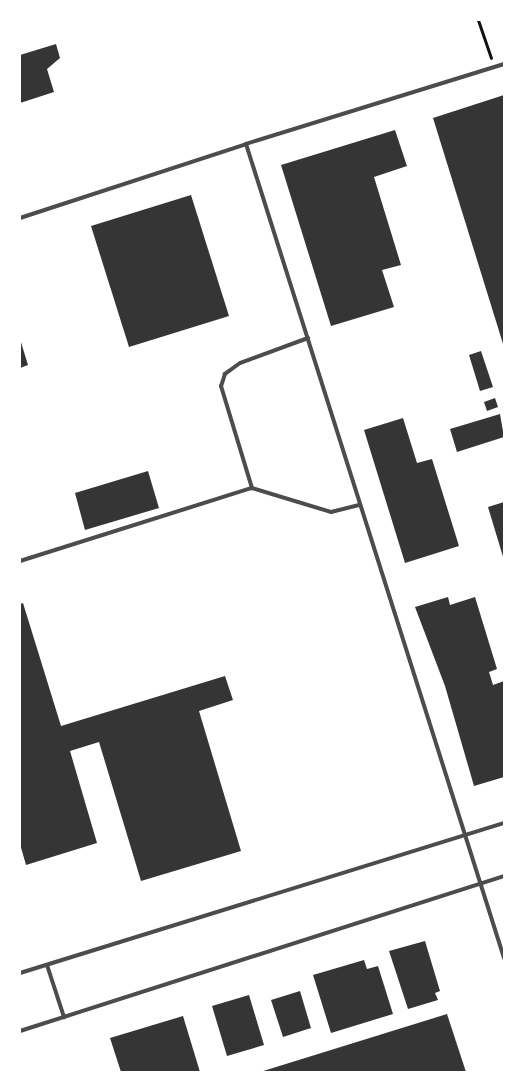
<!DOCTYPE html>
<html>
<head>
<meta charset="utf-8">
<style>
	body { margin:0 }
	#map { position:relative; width:524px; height:1092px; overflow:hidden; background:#fff; font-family:"Open Sans",sans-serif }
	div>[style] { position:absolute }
	.building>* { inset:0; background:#353535 }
	.path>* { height:3px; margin:-1.5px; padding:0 1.5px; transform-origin:1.5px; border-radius:1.5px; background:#111 }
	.service>* { height:4px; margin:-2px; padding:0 2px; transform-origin:2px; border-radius:2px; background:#4c4c4c }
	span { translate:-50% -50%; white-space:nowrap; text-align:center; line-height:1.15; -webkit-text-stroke:4.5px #fff; paint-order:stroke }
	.frame { position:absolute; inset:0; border:21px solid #fff; pointer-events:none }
</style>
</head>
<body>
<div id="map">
	<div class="building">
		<div style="clip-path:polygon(56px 44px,60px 58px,47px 69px,54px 92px,20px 103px,20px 55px)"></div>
		<div style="clip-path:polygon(504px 95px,504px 347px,433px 118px)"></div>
		<div style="clip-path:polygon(395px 130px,407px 166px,374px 177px,401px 265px,382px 270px,394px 307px,331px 326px,281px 165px)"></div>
		<div style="clip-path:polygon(191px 195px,229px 316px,129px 347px,91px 226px)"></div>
		<div style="clip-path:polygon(20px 339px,28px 365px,20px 368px)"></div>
		<div style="clip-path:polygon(481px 351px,493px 387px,480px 391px,469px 355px)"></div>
		<div style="clip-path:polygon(495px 398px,498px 407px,487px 411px,484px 402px)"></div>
		<div style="clip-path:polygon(500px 414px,504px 437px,457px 452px,450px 429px)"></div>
		<div style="clip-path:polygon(403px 418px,417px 463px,432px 459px,459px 546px,405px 563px,364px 430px)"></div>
		<div style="clip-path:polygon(148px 471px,159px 508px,85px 530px,75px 493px)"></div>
		<div style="clip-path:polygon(504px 502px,504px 560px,488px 507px)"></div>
		<div style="clip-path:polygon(448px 597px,450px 605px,475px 597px,497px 669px,489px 672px,493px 685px,504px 681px,504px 777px,474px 786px,445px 686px,415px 607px)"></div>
		<div style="clip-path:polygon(23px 603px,61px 726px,225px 676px,233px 700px,199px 711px,241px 851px,141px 881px,99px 742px,70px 751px,97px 843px,26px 865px,20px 844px,20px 604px)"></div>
		<div style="clip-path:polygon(425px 941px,440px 991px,435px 993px,438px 1000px,408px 1009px,389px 951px)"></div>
		<div style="clip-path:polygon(364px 960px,367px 969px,378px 966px,393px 1014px,331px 1033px,313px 975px)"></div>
		<div style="clip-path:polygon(300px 991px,311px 1028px,283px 1037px,271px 1000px)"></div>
		<div style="clip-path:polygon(249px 995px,264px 1045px,227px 1056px,212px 1006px)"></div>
		<div style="clip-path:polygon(447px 1014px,466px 1072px,260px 1072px)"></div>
		<div style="clip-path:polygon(183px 1016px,200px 1072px,121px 1072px,110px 1038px)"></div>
	</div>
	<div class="path">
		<div style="left:478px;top:20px;width:40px;rotate:71.1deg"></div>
	</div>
	<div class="service">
		<div style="left:504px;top:64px;width:270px;rotate:162.8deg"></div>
		<div style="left:246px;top:144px;width:854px;rotate:72.41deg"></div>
		<div style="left:20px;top:218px;width:238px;rotate:-18.1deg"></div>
		<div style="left:308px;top:338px;width:72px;rotate:159.8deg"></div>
		<div style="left:240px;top:363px;width:19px;rotate:144deg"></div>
		<div style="left:225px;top:374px;width:13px;rotate:108deg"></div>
		<div style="left:221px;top:386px;width:107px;rotate:73.1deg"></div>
		<div style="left:252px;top:488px;width:83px;rotate:16.9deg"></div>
		<div style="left:331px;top:512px;width:30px;rotate:-14deg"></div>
		<div style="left:20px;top:561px;width:243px;rotate:-17.5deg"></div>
		<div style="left:47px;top:965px;width:55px;rotate:71.9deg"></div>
		<div style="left:20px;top:973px;width:507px;rotate:-17.22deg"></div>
		<div style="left:20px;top:1031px;width:508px;rotate:-17.76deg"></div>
	</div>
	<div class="frame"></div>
</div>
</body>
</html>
